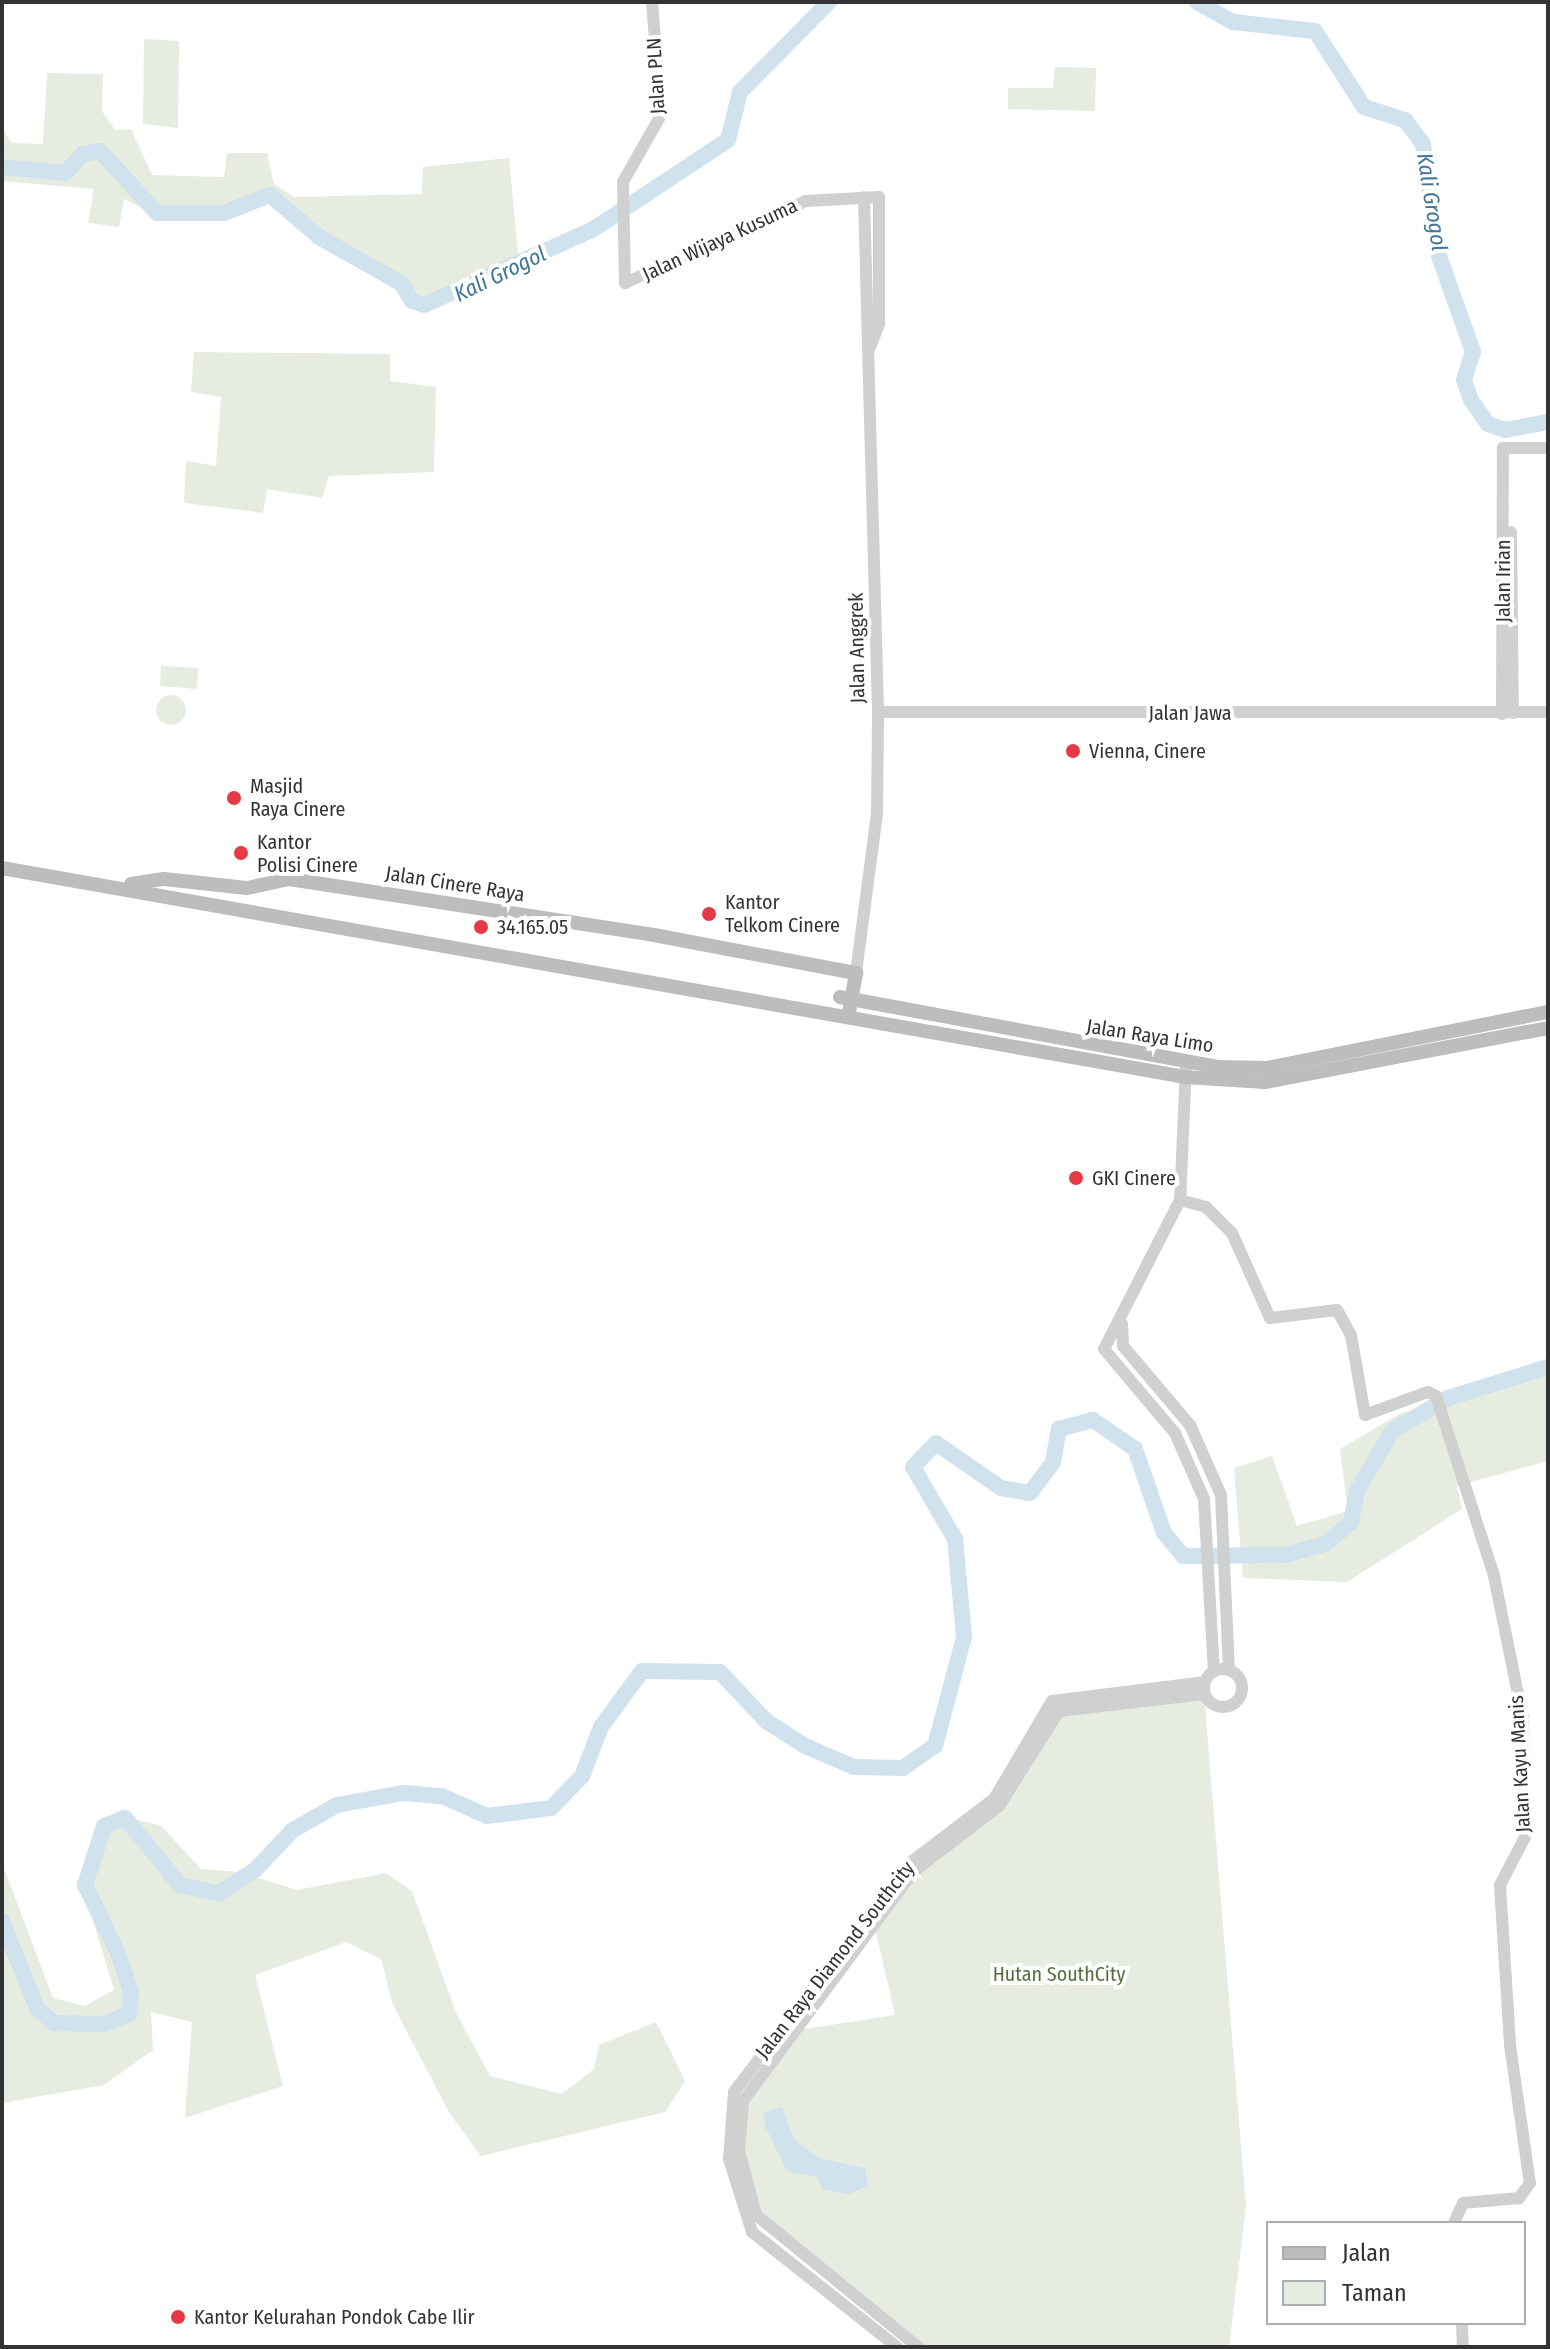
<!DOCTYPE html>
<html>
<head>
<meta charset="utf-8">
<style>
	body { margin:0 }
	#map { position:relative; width:1550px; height:2349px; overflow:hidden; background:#fff; font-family:"Fira Sans Condensed",sans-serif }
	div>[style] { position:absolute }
	.green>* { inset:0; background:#e6ecdf }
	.round { border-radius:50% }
	.water>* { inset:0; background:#cfe2ee }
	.river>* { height:16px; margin:-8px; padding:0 8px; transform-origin:8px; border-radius:8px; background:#cfe2ee }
	.tertiary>* { height:12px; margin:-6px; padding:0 6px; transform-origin:6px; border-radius:6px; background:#d0d0d0 }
	.tertiary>.ring { margin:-6px; padding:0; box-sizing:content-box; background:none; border:12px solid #d0d0d0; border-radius:50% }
	.secondary>* { height:14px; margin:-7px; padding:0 7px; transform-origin:7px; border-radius:7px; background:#bdbdbd }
	.dots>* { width:22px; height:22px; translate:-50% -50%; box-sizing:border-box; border:4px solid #fff; border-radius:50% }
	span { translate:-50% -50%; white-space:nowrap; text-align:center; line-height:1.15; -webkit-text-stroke:8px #fff; paint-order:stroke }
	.street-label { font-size:20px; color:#333 }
	.poi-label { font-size:20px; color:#333 }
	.left { translate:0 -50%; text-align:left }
	.park-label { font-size:20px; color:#56703f }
	.water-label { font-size:22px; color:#3f7597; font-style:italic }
	.frame { position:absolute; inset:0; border:4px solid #333; pointer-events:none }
	.legend { position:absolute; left:1266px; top:2221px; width:260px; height:104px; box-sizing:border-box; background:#fff; border:2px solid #adadad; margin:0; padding:10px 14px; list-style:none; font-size:24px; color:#333 }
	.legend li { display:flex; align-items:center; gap:16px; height:40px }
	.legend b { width:40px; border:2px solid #adadad }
</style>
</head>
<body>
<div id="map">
	<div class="green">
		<div style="clip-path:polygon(144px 39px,179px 41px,178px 128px,143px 124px)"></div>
		<div style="clip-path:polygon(1055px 67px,1096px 68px,1095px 111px,1008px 109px,1008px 88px,1053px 88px)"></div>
		<div style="clip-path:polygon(47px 73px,103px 74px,102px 111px,115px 130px,131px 129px,152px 175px,224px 177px,227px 153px,267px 153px,274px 184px,294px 197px,422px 194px,423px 167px,509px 158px,519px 264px,417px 305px,401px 282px,265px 198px,243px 209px,147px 210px,124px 199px,119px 227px,88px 223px,94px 189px,2px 181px,2px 127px,11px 143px,43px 144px)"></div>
		<div style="clip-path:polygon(194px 352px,390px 354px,390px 381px,436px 387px,434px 472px,329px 476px,322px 498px,267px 489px,263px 513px,184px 503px,186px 461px,216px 466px,221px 397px,191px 392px)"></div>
		<div style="clip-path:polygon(161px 666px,198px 668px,197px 689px,160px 686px)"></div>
		<div class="round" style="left:156px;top:695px;width:30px;height:30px"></div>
		<div style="clip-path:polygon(1548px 1364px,1548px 1461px,1457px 1486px,1462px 1509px,1347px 1582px,1243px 1578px,1234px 1468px,1272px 1456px,1297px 1526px,1348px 1511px,1340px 1449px,1401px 1413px,1510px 1387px,1510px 1371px)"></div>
		<div style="clip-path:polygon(1204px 1694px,1246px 2207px,1229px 2347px,918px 2347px,772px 2233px,746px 2190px,743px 2101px,792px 2031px,895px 2015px,874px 1924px,913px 1872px,972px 1830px,1052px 1718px)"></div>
		<div style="clip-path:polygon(122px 1817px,160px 1825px,201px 1869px,240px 1872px,297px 1890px,386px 1873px,412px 1891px,456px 2013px,490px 2076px,562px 2094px,594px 2069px,599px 2045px,656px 2022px,685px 2081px,665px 2112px,481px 2156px,450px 2114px,392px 2003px,381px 1959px,346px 1942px,255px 1975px,283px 2086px,185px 2118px,192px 2022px,151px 2012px,153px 2050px,104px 2085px,2px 2103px,2px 1863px,53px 1998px,85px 2006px,114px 1990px,82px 1884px,97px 1838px)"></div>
	</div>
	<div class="water">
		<div style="clip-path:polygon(782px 2107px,794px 2140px,819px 2158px,865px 2168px,868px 2186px,848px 2194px,822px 2189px,817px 2177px,787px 2171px,765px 2126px,764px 2112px)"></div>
	</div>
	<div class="river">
		<div style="left:1197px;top:2px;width:41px;rotate:29.1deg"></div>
		<div style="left:1233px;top:22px;width:82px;rotate:6.3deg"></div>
		<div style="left:1315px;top:31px;width:90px;rotate:57.2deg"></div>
		<div style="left:1364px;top:107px;width:43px;rotate:17.6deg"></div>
		<div style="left:1405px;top:120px;width:30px;rotate:53deg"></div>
		<div style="left:1423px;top:144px;width:110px;rotate:82.2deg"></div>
		<div style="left:1438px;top:253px;width:105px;rotate:70.5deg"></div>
		<div style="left:1473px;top:352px;width:29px;rotate:108deg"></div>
		<div style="left:1464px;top:380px;width:21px;rotate:71deg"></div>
		<div style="left:1471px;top:400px;width:29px;rotate:55deg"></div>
		<div style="left:1488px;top:424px;width:18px;rotate:19deg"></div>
		<div style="left:1505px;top:430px;width:44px;rotate:-10.5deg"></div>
		<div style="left:2px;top:167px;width:63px;rotate:5.4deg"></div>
		<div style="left:65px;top:173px;width:26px;rotate:-47deg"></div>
		<div style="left:83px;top:154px;width:17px;rotate:-10deg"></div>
		<div style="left:100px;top:151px;width:84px;rotate:47.4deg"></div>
		<div style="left:157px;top:213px;width:67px"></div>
		<div style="left:224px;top:213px;width:49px;rotate:-21.4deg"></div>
		<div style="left:270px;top:195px;width:65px;rotate:40.6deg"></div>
		<div style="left:319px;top:237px;width:95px;rotate:29.5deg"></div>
		<div style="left:402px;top:284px;width:20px;rotate:60deg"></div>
		<div style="left:412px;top:301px;width:13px;rotate:18deg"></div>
		<div style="left:424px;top:305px;width:184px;rotate:-24.1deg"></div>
		<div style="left:592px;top:230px;width:163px;rotate:-33.5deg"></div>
		<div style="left:728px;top:140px;width:49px;rotate:-76deg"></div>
		<div style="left:740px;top:92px;width:127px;rotate:-45.3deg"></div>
		<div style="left:2px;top:1921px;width:96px;rotate:68deg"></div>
		<div style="left:38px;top:2010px;width:21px;rotate:39deg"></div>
		<div style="left:54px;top:2023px;width:50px;rotate:1.1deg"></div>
		<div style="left:104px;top:2024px;width:27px;rotate:-22deg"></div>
		<div style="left:129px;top:2014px;width:22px;rotate:-85deg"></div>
		<div style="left:131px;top:1992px;width:41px;rotate:-108.4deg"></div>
		<div style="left:118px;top:1953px;width:76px;rotate:-115.9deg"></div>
		<div style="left:85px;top:1885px;width:62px;rotate:-72.1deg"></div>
		<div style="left:104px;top:1826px;width:22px;rotate:-21deg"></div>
		<div style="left:125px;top:1818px;width:87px;rotate:50.6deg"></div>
		<div style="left:180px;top:1885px;width:40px;rotate:12deg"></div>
		<div style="left:219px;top:1893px;width:43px;rotate:-32.6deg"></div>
		<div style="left:255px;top:1870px;width:55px;rotate:-46.5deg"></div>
		<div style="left:293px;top:1830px;width:51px;rotate:-29.6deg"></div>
		<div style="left:337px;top:1805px;width:68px;rotate:-10.2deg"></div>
		<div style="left:404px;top:1793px;width:38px;rotate:5deg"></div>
		<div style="left:442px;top:1796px;width:49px;rotate:24deg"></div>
		<div style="left:487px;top:1816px;width:64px;rotate:-7.1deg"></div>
		<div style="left:551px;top:1808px;width:45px;rotate:-45.9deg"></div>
		<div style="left:582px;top:1776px;width:53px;rotate:-68.8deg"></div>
		<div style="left:601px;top:1727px;width:69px;rotate:-53.8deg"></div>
		<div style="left:642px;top:1671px;width:78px;rotate:0.7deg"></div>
		<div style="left:720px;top:1672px;width:67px;rotate:46.8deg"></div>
		<div style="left:766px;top:1721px;width:46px;rotate:32.7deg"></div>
		<div style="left:805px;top:1746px;width:53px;rotate:23.2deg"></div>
		<div style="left:854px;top:1767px;width:49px;rotate:1.2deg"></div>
		<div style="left:903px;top:1768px;width:39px;rotate:-35deg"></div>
		<div style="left:935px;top:1746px;width:113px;rotate:-75.1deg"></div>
		<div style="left:964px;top:1637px;width:98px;rotate:-95.2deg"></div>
		<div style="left:955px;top:1539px;width:83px;rotate:-120.3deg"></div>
		<div style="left:913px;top:1467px;width:33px;rotate:-46deg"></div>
		<div style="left:936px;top:1443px;width:79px;rotate:34.7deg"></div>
		<div style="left:1001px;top:1488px;width:29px;rotate:10deg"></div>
		<div style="left:1030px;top:1493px;width:39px;rotate:-53deg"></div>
		<div style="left:1053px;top:1462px;width:34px;rotate:-80deg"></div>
		<div style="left:1059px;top:1429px;width:35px;rotate:-15deg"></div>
		<div style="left:1093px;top:1420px;width:51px;rotate:34.6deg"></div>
		<div style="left:1135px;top:1449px;width:89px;rotate:71deg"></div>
		<div style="left:1164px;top:1533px;width:30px;rotate:50deg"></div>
		<div style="left:1183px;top:1556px;width:101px;rotate:-0.6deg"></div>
		<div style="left:1284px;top:1555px;width:42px;rotate:-15deg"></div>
		<div style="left:1325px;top:1544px;width:34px;rotate:-40deg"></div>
		<div style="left:1351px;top:1522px;width:32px;rotate:-79deg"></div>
		<div style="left:1357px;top:1491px;width:69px;rotate:-59.7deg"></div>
		<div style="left:1392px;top:1431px;width:65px;rotate:-30.5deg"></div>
		<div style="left:1448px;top:1398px;width:105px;rotate:-17.2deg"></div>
	</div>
	<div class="tertiary">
		<div style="left:652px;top:2px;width:113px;rotate:85.4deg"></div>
		<div style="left:661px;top:115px;width:77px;rotate:119.6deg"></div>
		<div style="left:623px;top:182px;width:101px;rotate:88.9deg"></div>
		<div style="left:625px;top:283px;width:199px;rotate:-24.4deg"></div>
		<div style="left:806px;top:201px;width:73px;rotate:-3.1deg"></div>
		<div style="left:879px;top:197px;width:127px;rotate:90deg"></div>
		<div style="left:879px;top:324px;width:25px;rotate:111deg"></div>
		<div style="left:1511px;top:532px;width:181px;rotate:89.4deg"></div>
		<div style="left:878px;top:712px;width:670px"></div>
		<div style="left:1502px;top:714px;width:266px;rotate:-89.8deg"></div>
		<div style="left:1503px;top:448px;width:45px"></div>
		<div style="left:856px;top:973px;width:160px;rotate:-82.5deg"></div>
		<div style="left:877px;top:814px;width:102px;rotate:-89.4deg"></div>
		<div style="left:878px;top:712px;width:515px;rotate:-91.56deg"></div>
		<div style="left:1186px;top:1065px;width:135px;rotate:92.5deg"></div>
		<div style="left:1180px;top:1200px;width:167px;rotate:117deg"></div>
		<div style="left:1104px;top:1349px;width:110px;rotate:49.8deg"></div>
		<div style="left:1175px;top:1433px;width:72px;rotate:66.3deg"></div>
		<div style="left:1204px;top:1499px;width:172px;rotate:86.7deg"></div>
		<div style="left:1180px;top:1200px;width:27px;rotate:15deg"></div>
		<div style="left:1206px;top:1207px;width:37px;rotate:45deg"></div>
		<div style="left:1232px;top:1233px;width:93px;rotate:65.9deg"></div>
		<div style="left:1270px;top:1318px;width:67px;rotate:-6.8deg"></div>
		<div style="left:1337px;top:1310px;width:29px;rotate:61deg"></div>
		<div style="left:1351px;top:1335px;width:81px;rotate:80.1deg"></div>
		<div style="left:1365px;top:1415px;width:67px;rotate:-20.1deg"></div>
		<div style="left:1428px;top:1392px;width:9px;rotate:27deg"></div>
		<div style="left:1436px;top:1396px;width:189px;rotate:72.1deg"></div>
		<div style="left:1494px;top:1576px;width:145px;rotate:78.5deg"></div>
		<div style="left:1523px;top:1718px;width:119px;rotate:89deg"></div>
		<div style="left:1525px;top:1837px;width:54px;rotate:117.5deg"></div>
		<div style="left:1500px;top:1885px;width:160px;rotate:86.4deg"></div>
		<div style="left:1510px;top:2045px;width:139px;rotate:81.8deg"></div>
		<div style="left:1530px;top:2183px;width:19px;rotate:126deg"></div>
		<div style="left:1519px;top:2198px;width:56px;rotate:174.9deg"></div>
		<div style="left:1463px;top:2203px;width:22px;rotate:114deg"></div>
		<div style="left:1122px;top:1324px;width:22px;rotate:87deg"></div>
		<div style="left:1123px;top:1346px;width:104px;rotate:49.7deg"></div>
		<div style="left:1190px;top:1425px;width:77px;rotate:66.1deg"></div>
		<div style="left:1221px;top:1495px;width:174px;rotate:87.4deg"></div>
		<div class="ring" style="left:1204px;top:1669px;width:26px;height:26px"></div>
		<div style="left:1462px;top:2323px;width:24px;rotate:88deg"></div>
		<div style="left:897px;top:2347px;width:185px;rotate:-141.6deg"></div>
		<div style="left:752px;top:2232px;width:77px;rotate:-107.5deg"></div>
		<div style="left:729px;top:2159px;width:67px;rotate:-85.7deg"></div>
		<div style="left:734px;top:2092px;width:285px;rotate:-52.7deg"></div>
		<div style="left:907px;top:1865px;width:109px;rotate:-37.2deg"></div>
		<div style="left:994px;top:1799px;width:114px;rotate:-59.4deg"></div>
		<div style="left:1052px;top:1701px;width:153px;rotate:-7.1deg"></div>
		<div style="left:918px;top:2347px;width:209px;rotate:-140.8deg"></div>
		<div style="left:756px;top:2215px;width:67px;rotate:-104.7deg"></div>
		<div style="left:739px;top:2150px;width:49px;rotate:-85.3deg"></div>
		<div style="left:743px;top:2101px;width:285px;rotate:-53.4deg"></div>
		<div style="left:913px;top:1872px;width:108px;rotate:-37.5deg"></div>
		<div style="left:999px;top:1806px;width:112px;rotate:-57.7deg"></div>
		<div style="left:1059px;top:1711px;width:146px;rotate:-6.7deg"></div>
	</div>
	<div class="secondary">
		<div style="left:2px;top:868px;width:1201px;rotate:10.02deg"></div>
		<div style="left:1185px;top:1077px;width:80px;rotate:3.6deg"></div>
		<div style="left:1265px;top:1082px;width:288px;rotate:-10.8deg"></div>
		<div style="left:131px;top:884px;width:33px;rotate:-9deg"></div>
		<div style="left:164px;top:879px;width:83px;rotate:6.2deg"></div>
		<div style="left:247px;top:888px;width:43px;rotate:-12.1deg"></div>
		<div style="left:289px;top:879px;width:369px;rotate:8.7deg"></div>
		<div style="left:654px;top:935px;width:206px;rotate:10.7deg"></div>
		<div style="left:856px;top:973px;width:40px;rotate:100deg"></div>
		<div style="left:840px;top:997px;width:384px;rotate:10.5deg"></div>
		<div style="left:1218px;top:1067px;width:49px;rotate:1.2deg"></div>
		<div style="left:1267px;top:1068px;width:287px;rotate:-11.3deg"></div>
	</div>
	<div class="dots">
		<div style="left:1073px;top:751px;background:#e63946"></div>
		<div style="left:234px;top:798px;background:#e63946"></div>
		<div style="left:241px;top:853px;background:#e63946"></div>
		<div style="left:709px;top:914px;background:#e63946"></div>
		<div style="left:481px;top:927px;background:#e63946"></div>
		<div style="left:1076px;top:1178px;background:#e63946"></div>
		<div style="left:178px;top:2317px;background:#e63946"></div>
	</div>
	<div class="street-label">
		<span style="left:656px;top:76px;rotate:-93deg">Jalan PLN</span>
		<span style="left:720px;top:240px;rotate:-25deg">Jalan Wijaya Kusuma</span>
		<span style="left:1503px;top:581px;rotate:-90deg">Jalan Irian</span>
		<span style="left:857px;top:648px;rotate:-91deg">Jalan Anggrek</span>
		<span style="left:1190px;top:713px">Jalan Jawa</span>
		<span style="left:455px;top:884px;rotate:9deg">Jalan Cinere Raya</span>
		<span style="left:1150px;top:1036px;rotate:9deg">Jalan Raya Limo</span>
		<span style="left:1520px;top:1764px;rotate:-93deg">Jalan Kayu Manis</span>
		<span style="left:835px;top:1960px;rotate:-52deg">Jalan Raya Diamond Southcity</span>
	</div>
	<div class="poi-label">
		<span class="left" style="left:1089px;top:751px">Vienna, Cinere</span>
		<span class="left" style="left:250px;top:798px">Masjid<br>Raya Cinere</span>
		<span class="left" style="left:257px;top:854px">Kantor<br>Polisi Cinere</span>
		<span class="left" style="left:725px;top:914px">Kantor<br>Telkom Cinere</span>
		<span class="left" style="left:497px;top:927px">34.165.05</span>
		<span class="left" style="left:1092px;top:1178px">GKI Cinere</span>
		<span class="left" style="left:194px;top:2317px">Kantor Kelurahan Pondok Cabe Ilir</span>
	</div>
	<div class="park-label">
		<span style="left:1059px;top:1974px">Hutan SouthCity</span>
	</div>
	<div class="water-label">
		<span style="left:1432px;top:202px;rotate:81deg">Kali Grogol</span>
		<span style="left:500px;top:274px;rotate:-26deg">Kali Grogol</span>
	</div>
	<div class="frame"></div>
	<ul class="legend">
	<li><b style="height:10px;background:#bdbdbd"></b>Jalan</li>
	<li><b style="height:22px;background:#e6ecdf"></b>Taman</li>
	</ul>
</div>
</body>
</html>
